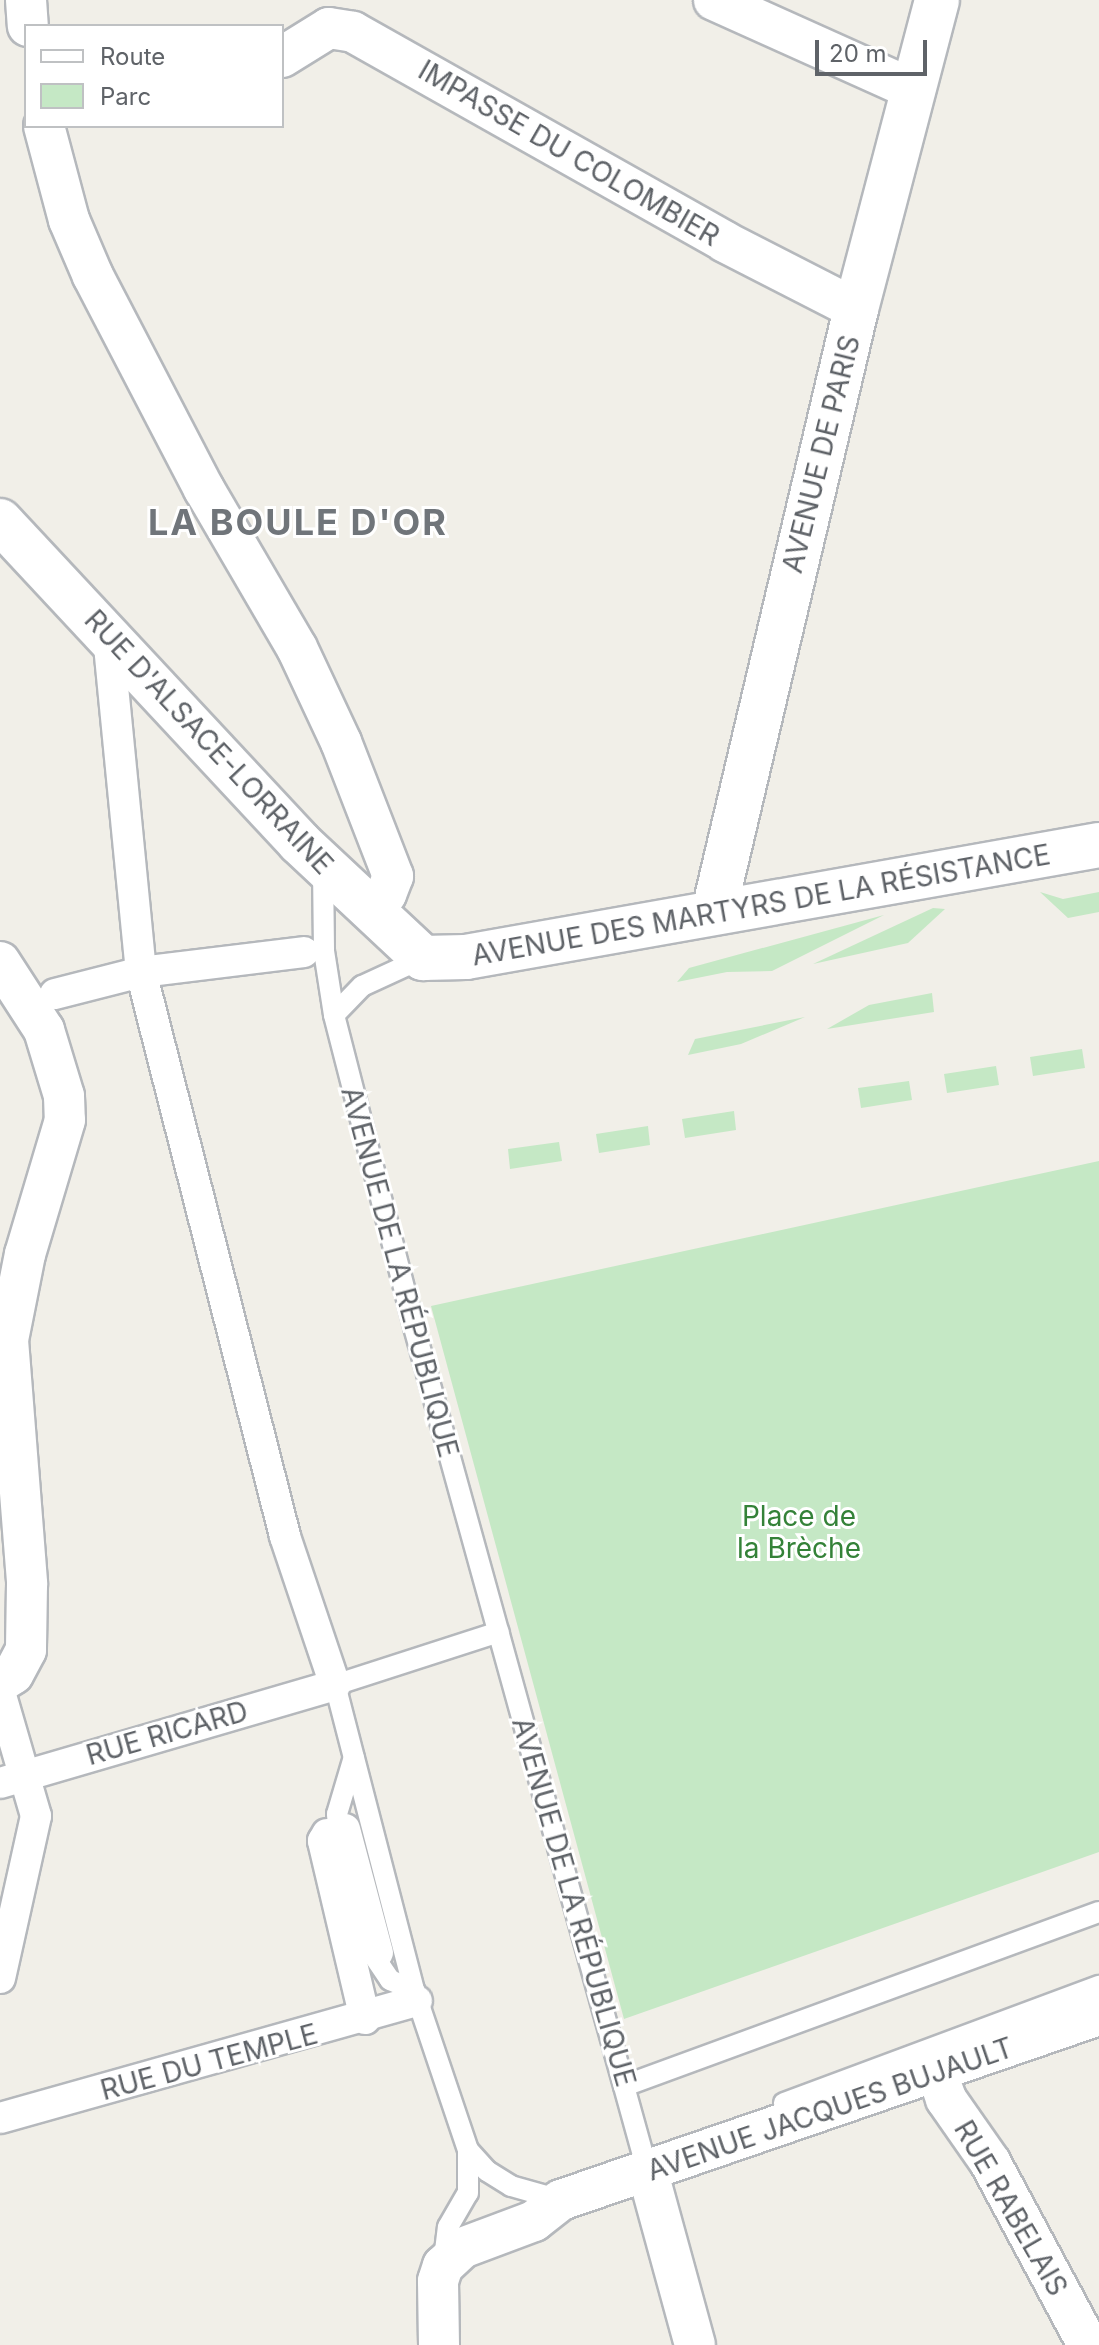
<!DOCTYPE html>
<html>
<head>
<meta charset="utf-8">
<style>
	body { margin:0 }
	#map { position:relative; width:1099px; height:2345px; overflow:hidden; background:#f1efe8; font-family:Inter,sans-serif }
	div>[style] { position:absolute }
	.green>* { inset:0; background:#c5e8c5 }
	.roads { filter:drop-shadow(2px 0 #b5b8bc) drop-shadow(-2px 0 #b5b8bc) drop-shadow(0 2px #b5b8bc) drop-shadow(0 -2px #b5b8bc) }
	.service>* { height:20px; margin:-10px; padding:0 10px; transform-origin:10px; border-radius:10px; background:#fff }
	.pedestrian>* { height:30px; margin:-15px; padding:0 15px; transform-origin:15px; border-radius:15px; background:#fff }
	.minor>* { height:40px; margin:-20px; padding:0 20px; transform-origin:20px; border-radius:20px; background:#fff }
	.secondary>* { height:44px; margin:-22px; padding:0 22px; transform-origin:22px; border-radius:22px; background:#fff }
	span { translate:-50% -50%; white-space:nowrap; text-align:center; line-height:1.15; -webkit-text-stroke:6px #fff; paint-order:stroke }
	.street-label { font-size:28px; color:#5f6368 }
	.park-label { font-size:28px; color:#348238 }
	.district-label { font-size:36px; color:#70757a; font-weight:700; letter-spacing:2px }
	.legend { position:absolute; left:24px; top:24px; width:260px; height:104px; box-sizing:border-box; background:#fff; border:2px solid #bfc1c3; margin:0; padding:10px 14px; list-style:none; font-size:24px; color:#5f6368 }
	.legend li { display:flex; align-items:center; gap:16px; height:40px }
	.legend b { width:40px; border:2px solid #bfc1c3 }
	.scale { position:absolute; left:815px; top:40px; width:112px; height:36px; box-sizing:border-box; border:4px solid #5f6368; border-top:0; padding-left:10px; font-size:24px; line-height:28px; white-space:nowrap; color:#5f6368; -webkit-text-stroke:6px #fff; paint-order:stroke }
</style>
</head>
<body>
<div id="map">
	<div class="green">
		<div style="clip-path:polygon(1040px 892px,1063px 899px,1099px 892px,1099px 912px,1068px 918px)"></div>
		<div style="clip-path:polygon(933px 908px,945px 909px,908px 943px,813px 964px)"></div>
		<div style="clip-path:polygon(884px 915px,772px 971px,727px 972px,677px 982px,689px 968px)"></div>
		<div style="clip-path:polygon(932px 993px,934px 1012px,827px 1029px,869px 1005px)"></div>
		<div style="clip-path:polygon(805px 1017px,741px 1044px,688px 1055px,695px 1039px)"></div>
		<div style="clip-path:polygon(1082px 1049px,1085px 1068px,1033px 1076px,1030px 1057px)"></div>
		<div style="clip-path:polygon(996px 1066px,999px 1085px,947px 1093px,944px 1074px)"></div>
		<div style="clip-path:polygon(909px 1081px,912px 1100px,861px 1108px,858px 1088px)"></div>
		<div style="clip-path:polygon(734px 1111px,736px 1130px,685px 1138px,682px 1119px)"></div>
		<div style="clip-path:polygon(648px 1126px,650px 1145px,599px 1153px,596px 1134px)"></div>
		<div style="clip-path:polygon(559px 1142px,562px 1161px,510px 1169px,508px 1149px)"></div>
		<div style="clip-path:polygon(1099px 1161px,1099px 1852px,624px 2019px,431px 1306px)"></div>
	</div>
	<div class="roads">
		<div class="service">
			<div style="left:323px;top:868px;width:83px;rotate:89.3deg"></div>
			<div style="left:324px;top:951px;width:65px;rotate:81.1deg"></div>
			<div style="left:423px;top:958px;width:67px;rotate:155.3deg"></div>
			<div style="left:362px;top:986px;width:40px;rotate:134deg"></div>
			<div style="left:334px;top:1015px;width:322px;rotate:75.6deg"></div>
			<div style="left:414px;top:1327px;width:878px;rotate:74.54deg"></div>
			<div style="left:339px;top:1842px;width:28px;rotate:-94deg"></div>
			<div style="left:337px;top:1814px;width:59px;rotate:-73.4deg"></div>
			<div style="left:367px;top:1946px;width:41px;rotate:55.9deg"></div>
			<div style="left:390px;top:1980px;width:26px;rotate:23deg"></div>
			<div style="left:624px;top:2086px;width:506px;rotate:-20.12deg"></div>
			<div style="left:784px;top:2103px;width:336px;rotate:-20.4deg"></div>
			<div style="left:468px;top:2150px;width:28px;rotate:48deg"></div>
			<div style="left:487px;top:2171px;width:28px;rotate:32deg"></div>
			<div style="left:511px;top:2186px;width:51px;rotate:15.9deg"></div>
			<div style="left:444px;top:2259px;width:32px;rotate:-83deg"></div>
			<div style="left:448px;top:2227px;width:39px;rotate:-60deg"></div>
			<div style="left:468px;top:2193px;width:43px;rotate:-90deg"></div>
			<div style="left:468px;top:2150px;width:169px;rotate:-108.6deg"></div>
			<div style="left:414px;top:1990px;width:315px;rotate:-104.5deg"></div>
			<div style="left:335px;top:1685px;width:172px;rotate:-17.9deg"></div>
		</div>
		<div class="pedestrian">
			<div style="left:55px;top:994px;width:89px;rotate:-14.3deg"></div>
			<div style="left:141px;top:972px;width:164px;rotate:-7deg"></div>
			<div style="left:0;top:1692px;width:129px;rotate:73.8deg"></div>
			<div style="left:36px;top:1816px;width:166px;rotate:102.5deg"></div>
			<div style="left:0;top:1783px;width:349px;rotate:-16.3deg"></div>
			<div style="left:335px;top:1685px;width:157px;rotate:-108.6deg"></div>
			<div style="left:285px;top:1536px;width:582px;rotate:-104.32deg"></div>
			<div style="left:141px;top:972px;width:339px;rotate:-95.6deg"></div>
			<div style="left:345px;top:1829px;width:128px;rotate:75.1deg"></div>
			<div style="left:327px;top:1834px;width:8px;rotate:120deg"></div>
			<div style="left:323px;top:1841px;width:183px;rotate:76.7deg"></div>
			<div style="left:0;top:2118px;width:433px;rotate:-15.7deg"></div>
		</div>
		<div class="minor">
			<div style="left:26px;top:0;width:26px;rotate:86deg"></div>
			<div style="left:714px;top:0;width:219px;rotate:24.2deg"></div>
			<div style="left:282px;top:57px;width:55px;rotate:-31.7deg"></div>
			<div style="left:329px;top:28px;width:24px;rotate:9deg"></div>
			<div style="left:353px;top:32px;width:427px;rotate:29.4deg"></div>
			<div style="left:725px;top:242px;width:147px;rotate:27.1deg"></div>
			<div style="left:44px;top:126px;width:97px;rotate:75.1deg"></div>
			<div style="left:69px;top:220px;width:61px;rotate:66.8deg"></div>
			<div style="left:93px;top:276px;width:240px;rotate:62.5deg"></div>
			<div style="left:204px;top:489px;width:184px;rotate:59.7deg"></div>
			<div style="left:297px;top:648px;width:104px;rotate:64.9deg"></div>
			<div style="left:341px;top:742px;width:144px;rotate:68.8deg"></div>
			<div style="left:393px;top:876px;width:19px;rotate:111deg"></div>
			<div style="left:386px;top:894px;width:23px;rotate:140deg"></div>
			<div style="left:0;top:962px;width:81px;rotate:57.1deg"></div>
			<div style="left:44px;top:1030px;width:69px;rotate:73.1deg"></div>
			<div style="left:64px;top:1096px;width:24px;rotate:88deg"></div>
			<div style="left:65px;top:1120px;width:140px;rotate:106.6deg"></div>
			<div style="left:25px;top:1254px;width:88px;rotate:101.2deg"></div>
			<div style="left:8px;top:1340px;width:245px;rotate:85.5deg"></div>
			<div style="left:27px;top:1584px;width:66px;rotate:90.9deg"></div>
			<div style="left:26px;top:1650px;width:27px;rotate:118deg"></div>
			<div style="left:13px;top:1674px;width:15px;rotate:148deg"></div>
			<div style="left:936px;top:2071px;width:30px;rotate:70deg"></div>
			<div style="left:946px;top:2099px;width:77px;rotate:55.1deg"></div>
			<div style="left:990px;top:2162px;width:208px;rotate:61.8deg"></div>
			<div style="left:648px;top:2173px;width:178px;rotate:74.7deg"></div>
			<div style="left:439px;top:2345px;width:64px;rotate:-90.9deg"></div>
			<div style="left:438px;top:2281px;width:16px;rotate:-72deg"></div>
			<div style="left:443px;top:2266px;width:26px;rotate:-43deg"></div>
			<div style="left:462px;top:2248px;width:77px;rotate:-20.6deg"></div>
			<div style="left:534px;top:2221px;width:34px;rotate:-38deg"></div>
			<div style="left:561px;top:2200px;width:569px;rotate:-18.98deg"></div>
		</div>
		<div class="secondary">
			<div style="left:0;top:521px;width:439px;rotate:47deg"></div>
			<div style="left:299px;top:842px;width:170px;rotate:43.1deg"></div>
			<div style="left:423px;top:958px;width:43px;rotate:-1.3deg"></div>
			<div style="left:466px;top:957px;width:643px;rotate:-10.03deg"></div>
			<div style="left:714px;top:911px;width:619px;rotate:-76.73deg"></div>
			<div style="left:856px;top:309px;width:319px;rotate:-75.3deg"></div>
		</div>
	</div>
	<div class="street-label">
		<span style="left:569px;top:153px;rotate:30deg">IMPASSE DU COLOMBIER</span>
		<span style="left:821px;top:454px;rotate:-76deg">AVENUE DE PARIS</span>
		<span style="left:209px;top:742px;rotate:47deg">RUE D'ALSACE-LORRAINE</span>
		<span style="left:761px;top:905px;rotate:-10deg">AVENUE DES MARTYRS DE LA RÉSISTANCE</span>
		<span style="left:400px;top:1272px;rotate:75deg">AVENUE DE LA RÉPUBLIQUE</span>
		<span style="left:167px;top:1733px;rotate:-16deg">RUE RICARD</span>
		<span style="left:574px;top:1902px;rotate:74deg">AVENUE DE LA RÉPUBLIQUE</span>
		<span style="left:209px;top:2062px;rotate:-15deg">RUE DU TEMPLE</span>
		<span style="left:830px;top:2109px;rotate:-19deg">AVENUE JACQUES BUJAULT</span>
		<span style="left:1011px;top:2208px;rotate:60deg">RUE RABELAIS</span>
	</div>
	<div class="park-label">
		<span style="left:799px;top:1532px">Place de<br>la Brèche</span>
	</div>
	<div class="district-label">
		<span style="left:298px;top:523px">LA BOULE D'OR</span>
	</div>
	<ul class="legend">
	<li><b style="height:10px;background:#fff"></b>Route</li>
	<li><b style="height:22px;background:#c5e8c5"></b>Parc</li>
	</ul>
	<div class="scale">20 m</div>
</div>
</body>
</html>
